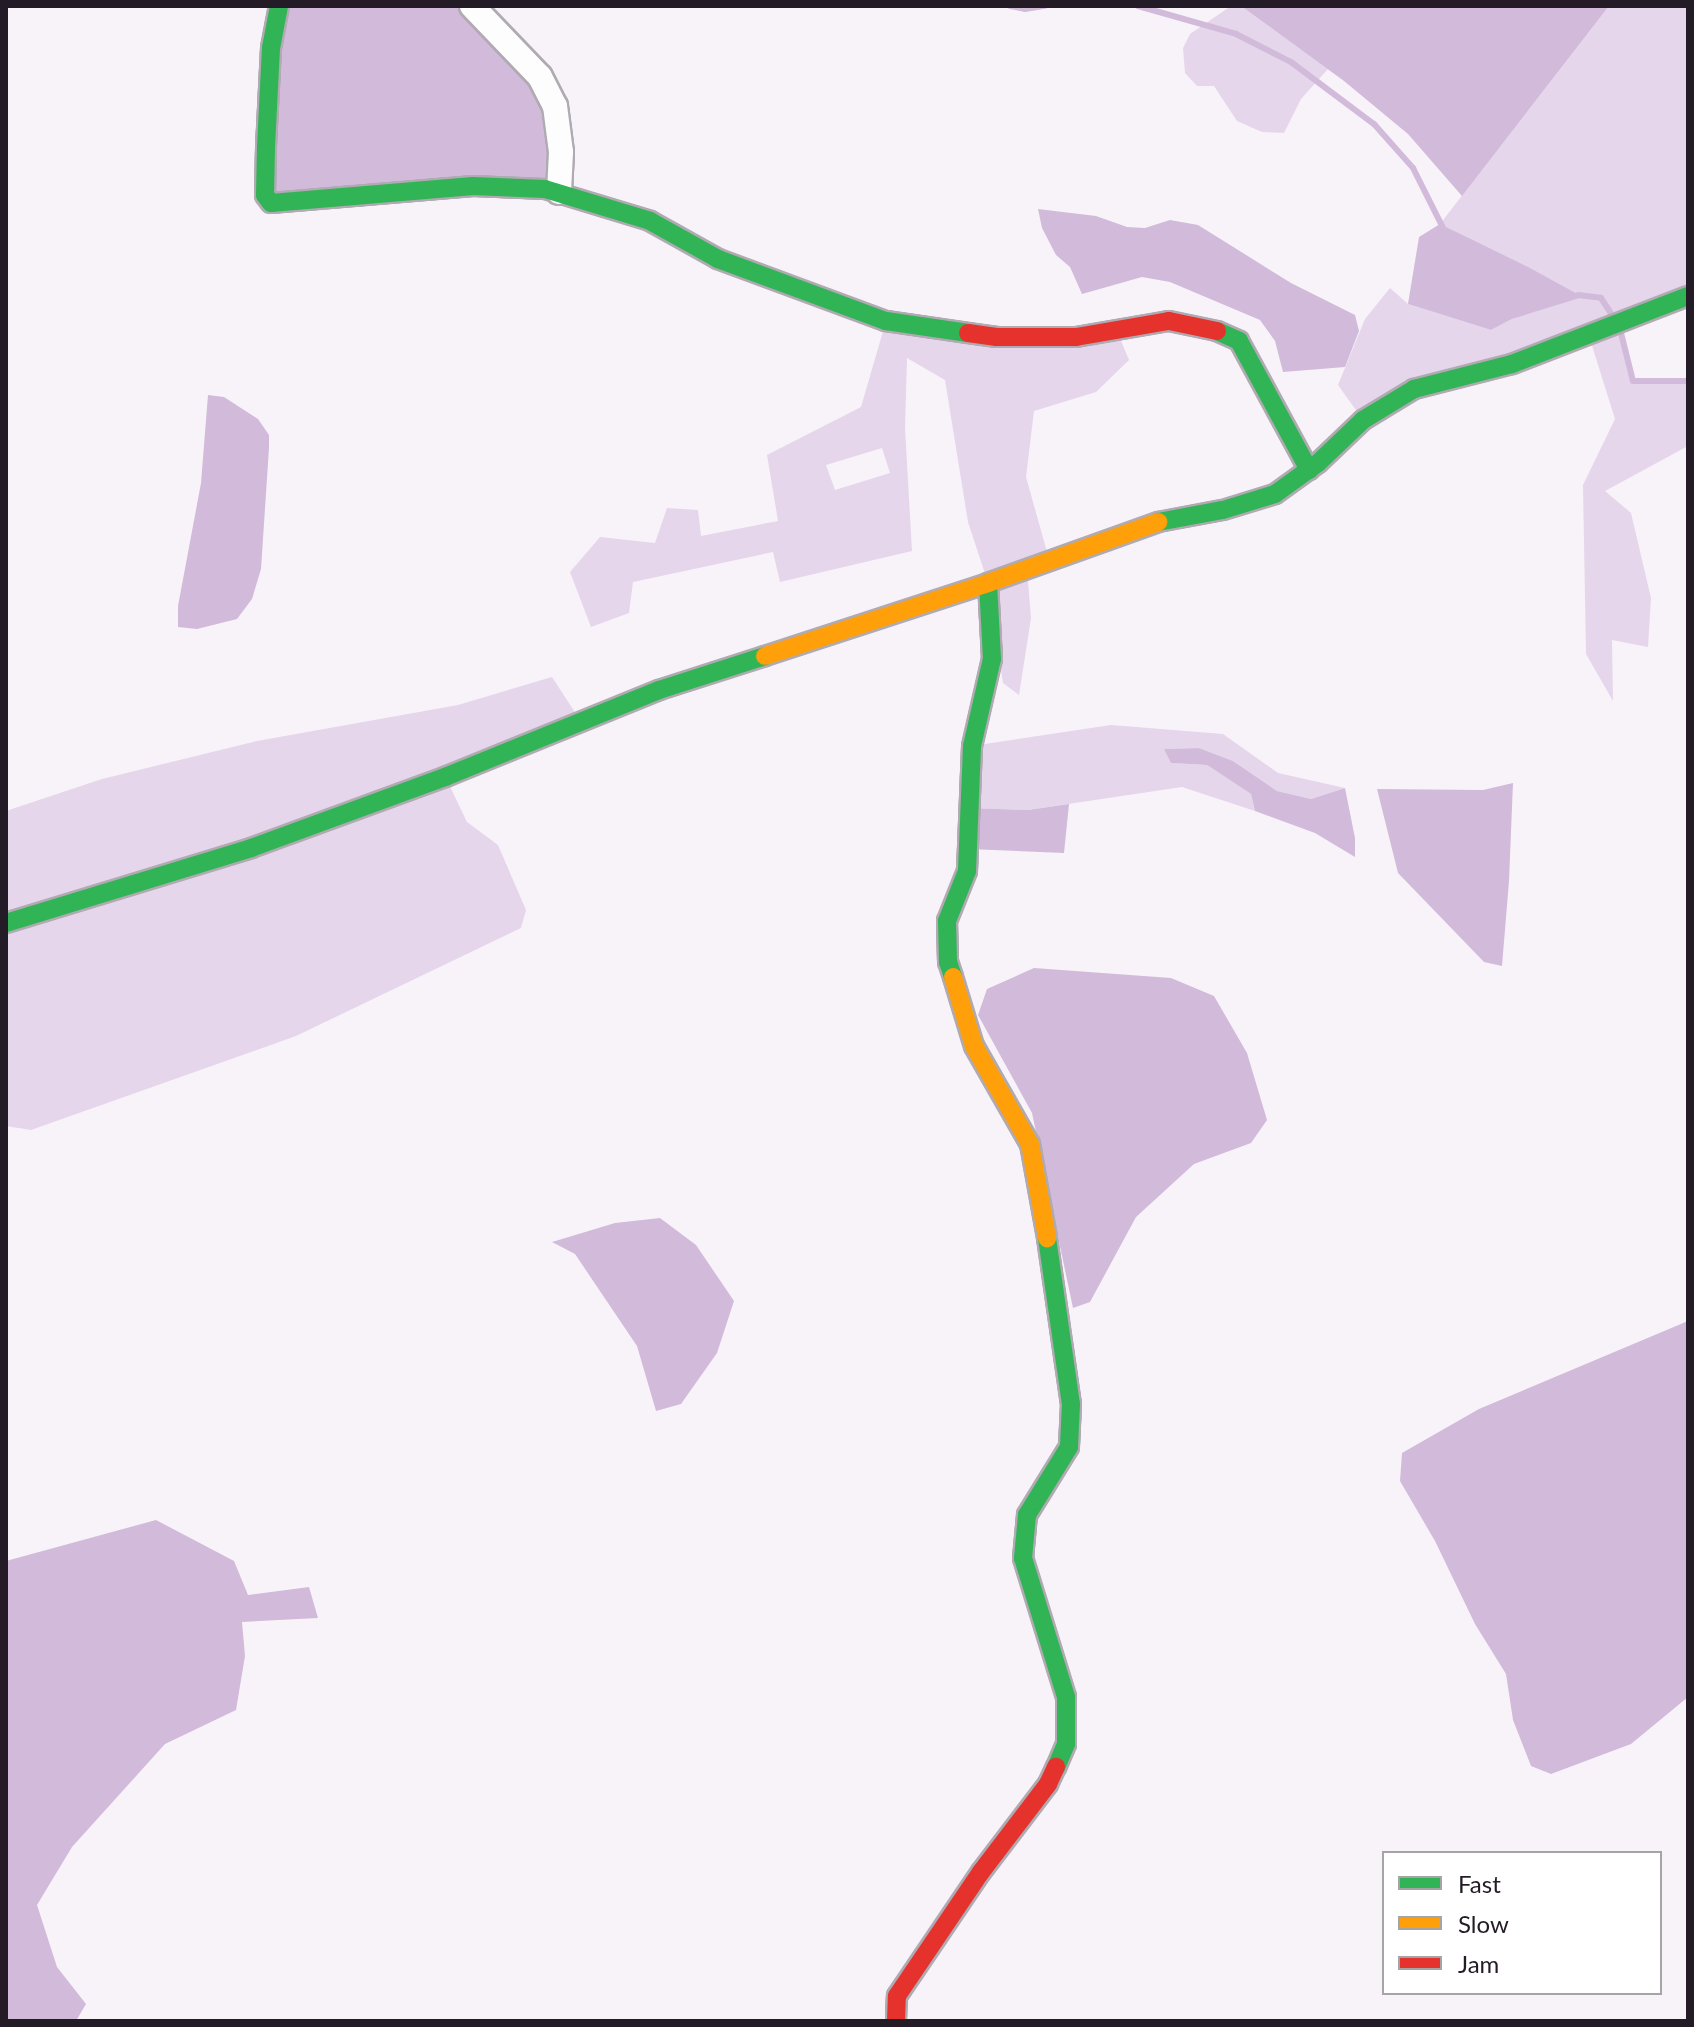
<!DOCTYPE html>
<html>
<head>
<meta charset="utf-8">
<style>
	body { margin:0 }
	#map { position:relative; width:1694px; height:2027px; overflow:hidden; background:#f8f3f9; font-family:Lato,sans-serif }
	div>[style] { position:absolute }
	.green>* { inset:0; background:#e5d6eb }
	.water>* { inset:0; background:#d2badb }
	.stream>* { height:6px; margin:-3px; padding:0 3px; transform-origin:3px; border-radius:3px; background:#d2badb }
	.roads { filter:drop-shadow(2px 0 #b0aab2) drop-shadow(-2px 0 #b0aab2) drop-shadow(0 2px #b0aab2) drop-shadow(0 -2px #b0aab2) }
	.street>* { height:24px; margin:-12px; padding:0 12px; transform-origin:12px; border-radius:12px; background:#fefdfe }
	.fast>* { height:18px; margin:-9px; padding:0 9px; transform-origin:9px; border-radius:9px; background:#30b455 }
	.slow>* { height:18px; margin:-9px; padding:0 9px; transform-origin:9px; border-radius:9px; background:#ff9f0a }
	.jam>* { height:18px; margin:-9px; padding:0 9px; transform-origin:9px; border-radius:9px; background:#e5322d }
	span { translate:-50% -50%; white-space:nowrap; text-align:center; line-height:1.15; -webkit-text-stroke:6px #fff; paint-order:stroke }
	.frame { position:absolute; inset:0; border:8px solid #231b26; pointer-events:none }
	.legend { position:absolute; left:1382px; top:1851px; width:280px; height:144px; box-sizing:border-box; background:#fff; border:2px solid #a7a4a8; margin:0; padding:10px 14px; list-style:none; font-size:24px; color:#231b26 }
	.legend li { display:flex; align-items:center; gap:16px; height:40px }
	.legend b { width:40px; border:2px solid #a7a4a8 }
</style>
</head>
<body>
<div id="map">
	<div class="green">
		<div style="clip-path:polygon(1231px 6px,1241px 6px,1328px 69px,1301px 99px,1284px 133px,1262px 132px,1237px 121px,1214px 86px,1197px 86px,1185px 73px,1183px 48px,1190px 34px)"></div>
		<div style="clip-path:polygon(1609px 6px,1688px 6px,1688px 296px,1619px 325px,1633px 381px,1688px 381px,1688px 446px,1605px 491px,1631px 513px,1651px 598px,1648px 647px,1612px 640px,1613px 701px,1586px 654px,1583px 485px,1615px 419px,1589px 336px,1363px 420px,1338px 385px,1365px 319px,1390px 288px,1408px 304px,1491px 330px,1512px 319px,1582px 297px,1440px 224px)"></div>
		<div style="clip-path:polygon(evenodd,886px 321px,1117px 331px,1129px 360px,1096px 392px,1034px 411px,1026px 477px,1049px 559px,1027px 569px,1031px 618px,1019px 695px,1003px 683px,988px 583px,968px 522px,945px 380px,907px 358px,905px 428px,912px 551px,780px 582px,773px 552px,633px 582px,629px 613px,591px 627px,570px 572px,600px 537px,655px 543px,667px 508px,698px 510px,701px 536px,778px 521px,767px 455px,861px 407px,886px 321px,882px 448px,890px 473px,835px 490px,826px 465px,882px 448px)"></div>
		<div style="clip-path:polygon(552px 677px,580px 720px,446px 778px,467px 822px,498px 845px,526px 910px,521px 928px,296px 1036px,31px 1130px,6px 1126px,6px 811px,102px 779px,257px 741px,458px 705px)"></div>
		<div style="clip-path:polygon(1111px 725px,1223px 734px,1278px 773px,1345px 788px,1311px 799px,1277px 791px,1233px 761px,1199px 748px,1165px 749px,1171px 763px,1207px 765px,1251px 794px,1255px 811px,1182px 787px,1028px 810px,968px 808px,972px 746px)"></div>
	</div>
	<div class="water">
		<div style="clip-path:polygon(279px 6px,472px 6px,540px 77px,559px 192px,271px 203px)"></div>
		<div style="clip-path:polygon(1241px 6px,1609px 6px,1462px 196px,1408px 134px,1344px 81px)"></div>
		<div style="clip-path:polygon(1038px 209px,1096px 216px,1127px 227px,1145px 228px,1170px 220px,1198px 225px,1291px 283px,1355px 315px,1359px 331px,1345px 367px,1283px 372px,1275px 341px,1260px 320px,1170px 282px,1142px 277px,1082px 294px,1070px 267px,1056px 255px,1042px 228px)"></div>
		<div style="clip-path:polygon(1440px 224px,1528px 267px,1583px 297px,1512px 319px,1491px 330px,1408px 304px,1419px 237px)"></div>
		<div style="clip-path:polygon(208px 395px,224px 397px,258px 419px,269px 435px,269px 448px,261px 569px,252px 599px,237px 619px,197px 629px,178px 627px,178px 606px,201px 483px)"></div>
		<div style="clip-path:polygon(1199px 748px,1233px 761px,1277px 791px,1311px 799px,1345px 788px,1355px 838px,1355px 857px,1315px 833px,1255px 811px,1251px 794px,1207px 765px,1171px 763px,1164px 749px)"></div>
		<div style="clip-path:polygon(1513px 783px,1509px 881px,1502px 966px,1484px 962px,1398px 873px,1377px 789px,1483px 790px)"></div>
		<div style="clip-path:polygon(1069px 804px,1064px 853px,969px 849px,968px 808px,1028px 810px)"></div>
		<div style="clip-path:polygon(1034px 968px,1171px 978px,1214px 996px,1247px 1053px,1267px 1120px,1251px 1143px,1194px 1164px,1136px 1217px,1090px 1302px,1073px 1308px,1032px 1113px,978px 1015px,987px 989px)"></div>
		<div style="clip-path:polygon(660px 1218px,696px 1245px,734px 1301px,717px 1353px,681px 1404px,656px 1411px,637px 1346px,575px 1254px,552px 1242px,615px 1223px)"></div>
		<div style="clip-path:polygon(1688px 1321px,1688px 1697px,1631px 1744px,1551px 1774px,1531px 1766px,1513px 1720px,1506px 1674px,1475px 1624px,1435px 1541px,1400px 1481px,1402px 1453px,1479px 1409px)"></div>
		<div style="clip-path:polygon(156px 1520px,234px 1561px,248px 1595px,309px 1587px,318px 1618px,242px 1622px,245px 1656px,236px 1710px,165px 1744px,72px 1847px,37px 1905px,57px 1967px,86px 2004px,76px 2021px,6px 2021px,6px 1561px)"></div>
	</div>
	<div class="stream">
		<div style="left:1010px;top:6px;width:15px;rotate:11deg"></div>
		<div style="left:1025px;top:9px;width:20px;rotate:-9deg"></div>
		<div style="left:1138px;top:6px;width:102px;rotate:15.9deg"></div>
		<div style="left:1236px;top:34px;width:62px;rotate:27deg"></div>
		<div style="left:1291px;top:62px;width:104px;rotate:36.8deg"></div>
		<div style="left:1374px;top:124px;width:59px;rotate:48.4deg"></div>
		<div style="left:1413px;top:168px;width:69px;rotate:63.4deg"></div>
		<div style="left:1578px;top:295px;width:23px;rotate:7deg"></div>
		<div style="left:1601px;top:298px;width:17px;rotate:57deg"></div>
		<div style="left:1621px;top:333px;width:49px;rotate:76deg"></div>
		<div style="left:1633px;top:381px;width:55px"></div>
	</div>
	<div class="roads">
		<div class="street">
			<div style="left:472px;top:6px;width:98px;rotate:46.2deg"></div>
			<div style="left:540px;top:77px;width:33px;rotate:63deg"></div>
			<div style="left:555px;top:106px;width:46px;rotate:82.6deg"></div>
			<div style="left:561px;top:152px;width:40px;rotate:92.9deg"></div>
		</div>
		<div class="fast">
			<div style="left:279px;top:6px;width:43px;rotate:100.8deg"></div>
			<div style="left:271px;top:48px;width:99px;rotate:92.9deg"></div>
			<div style="left:266px;top:147px;width:48px;rotate:91.2deg"></div>
			<div style="left:265px;top:195px;width:10px;rotate:53deg"></div>
			<div style="left:271px;top:203px;width:203px;rotate:-4.8deg"></div>
			<div style="left:473px;top:186px;width:72px;rotate:2.4deg"></div>
			<div style="left:545px;top:189px;width:110px;rotate:16.9deg"></div>
			<div style="left:650px;top:221px;width:78px;rotate:29.2deg"></div>
			<div style="left:718px;top:259px;width:179px;rotate:20.3deg"></div>
			<div style="left:886px;top:321px;width:83px;rotate:8.3deg"></div>
			<div style="left:1217px;top:331px;width:24px;rotate:24deg"></div>
			<div style="left:1239px;top:341px;width:147px;rotate:61.5deg"></div>
			<div style="left:1158px;top:522px;width:66px;rotate:-10.5deg"></div>
			<div style="left:1223px;top:510px;width:54px;rotate:-17.1deg"></div>
			<div style="left:1275px;top:494px;width:53px;rotate:-35.8deg"></div>
			<div style="left:1318px;top:463px;width:62px;rotate:-43.7deg"></div>
			<div style="left:1363px;top:420px;width:60px;rotate:-31.3deg"></div>
			<div style="left:1414px;top:389px;width:101px;rotate:-14.3deg"></div>
			<div style="left:1512px;top:364px;width:189px;rotate:-21.1deg"></div>
			<div style="left:6px;top:923px;width:256px;rotate:-17deg"></div>
			<div style="left:251px;top:848px;width:207px;rotate:-20.1deg"></div>
			<div style="left:445px;top:777px;width:231px;rotate:-22.1deg"></div>
			<div style="left:659px;top:690px;width:111px;rotate:-17.8deg"></div>
			<div style="left:953px;top:977px;width:16px;rotate:-108deg"></div>
			<div style="left:948px;top:962px;width:41px;rotate:-91.4deg"></div>
			<div style="left:947px;top:921px;width:54px;rotate:-68.2deg"></div>
			<div style="left:967px;top:871px;width:125px;rotate:-87.7deg"></div>
			<div style="left:972px;top:746px;width:89px;rotate:-77.1deg"></div>
			<div style="left:992px;top:659px;width:76px;rotate:-93deg"></div>
			<div style="left:1047px;top:1238px;width:168px;rotate:81.8deg"></div>
			<div style="left:1071px;top:1404px;width:43px;rotate:92.7deg"></div>
			<div style="left:1069px;top:1447px;width:80px;rotate:121.7deg"></div>
			<div style="left:1027px;top:1515px;width:43px;rotate:95.3deg"></div>
			<div style="left:1023px;top:1558px;width:145px;rotate:72.8deg"></div>
			<div style="left:1066px;top:1697px;width:47px;rotate:90deg"></div>
			<div style="left:1066px;top:1744px;width:25px;rotate:113deg"></div>
		</div>
		<div class="slow">
			<div style="left:765px;top:656px;width:235px;rotate:-18.1deg"></div>
			<div style="left:988px;top:583px;width:181px;rotate:-19.7deg"></div>
			<div style="left:953px;top:977px;width:72px;rotate:73.1deg"></div>
			<div style="left:974px;top:1046px;width:113px;rotate:60.3deg"></div>
			<div style="left:1030px;top:1144px;width:96px;rotate:79.7deg"></div>
		</div>
		<div class="jam">
			<div style="left:968px;top:333px;width:29px;rotate:8deg"></div>
			<div style="left:997px;top:337px;width:79px"></div>
			<div style="left:1076px;top:337px;width:94px;rotate:-9.8deg"></div>
			<div style="left:1169px;top:321px;width:49px;rotate:11.8deg"></div>
			<div style="left:896px;top:2021px;width:25px;rotate:-88deg"></div>
			<div style="left:897px;top:1996px;width:150px;rotate:-55.9deg"></div>
			<div style="left:981px;top:1872px;width:111px;rotate:-52.7deg"></div>
			<div style="left:1048px;top:1784px;width:19px;rotate:-65deg"></div>
		</div>
	</div>
	<div class="frame"></div>
	<ul class="legend">
	<li><b style="height:10px;background:#30b455"></b>Fast</li>
	<li><b style="height:10px;background:#ff9f0a"></b>Slow</li>
	<li><b style="height:10px;background:#e5322d"></b>Jam</li>
	</ul>
</div>
</body>
</html>
